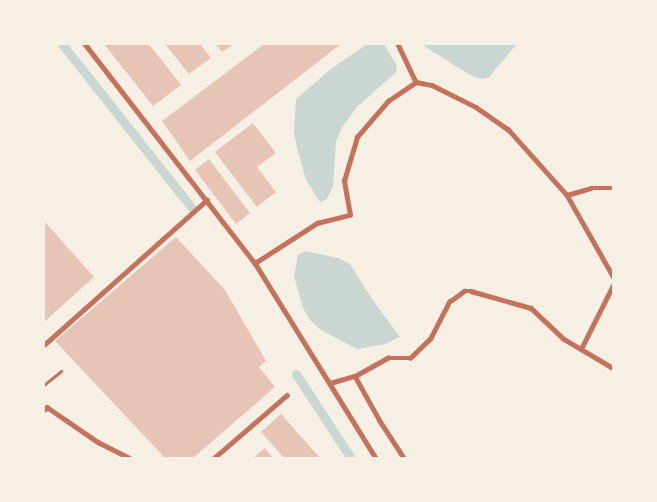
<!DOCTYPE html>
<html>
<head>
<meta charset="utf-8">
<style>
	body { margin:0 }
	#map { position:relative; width:657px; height:502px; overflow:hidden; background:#f6efe4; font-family:"Open Sans",sans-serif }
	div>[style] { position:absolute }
	.water>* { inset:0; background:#c9d6d2 }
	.canal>* { height:9px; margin:-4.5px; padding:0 4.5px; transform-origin:4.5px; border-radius:4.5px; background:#c9d6d2 }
	.building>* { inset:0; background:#e6c5b7 }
	.service>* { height:2.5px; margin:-1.25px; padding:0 1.25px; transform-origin:1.25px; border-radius:1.25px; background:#c5725c }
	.minor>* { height:4.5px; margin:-2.25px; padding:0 2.25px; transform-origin:2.25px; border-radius:2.25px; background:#c5725c }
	span { translate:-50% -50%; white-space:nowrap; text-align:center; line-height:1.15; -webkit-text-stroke:5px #f6efe4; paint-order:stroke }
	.frame { position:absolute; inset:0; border:45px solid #f6efe4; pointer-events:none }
</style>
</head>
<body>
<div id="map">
	<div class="water">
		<div style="clip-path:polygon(367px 44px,384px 44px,397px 66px,396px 72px,357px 107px,341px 129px,336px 142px,333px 186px,327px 199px,320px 202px,306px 180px,297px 148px,294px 133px,296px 99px,331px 69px)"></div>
		<div style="clip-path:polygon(421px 44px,517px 44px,489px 77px,482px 79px,470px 75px)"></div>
		<div style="clip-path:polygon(305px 251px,338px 258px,350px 264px,372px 299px,400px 337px,385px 344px,357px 349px,321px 330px,310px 320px,303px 308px,294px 276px,298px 255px)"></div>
	</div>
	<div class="canal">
		<div style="left:62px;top:44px;width:208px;rotate:51.6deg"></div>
		<div style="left:296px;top:374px;width:100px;rotate:56.8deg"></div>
	</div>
	<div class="building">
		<div style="clip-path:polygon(104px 44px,149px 44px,181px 85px,153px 106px)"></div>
		<div style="clip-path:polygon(165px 44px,200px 44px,211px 58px,189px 74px)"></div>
		<div style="clip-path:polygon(215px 44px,234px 44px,222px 52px)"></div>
		<div style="clip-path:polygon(264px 44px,341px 44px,190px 161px,162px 121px)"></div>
		<div style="clip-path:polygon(253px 123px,276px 153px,257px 167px,276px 192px,257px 207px,215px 152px)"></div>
		<div style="clip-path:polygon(209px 159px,250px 213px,236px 224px,195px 170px)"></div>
		<div style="clip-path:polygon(44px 221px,94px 277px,44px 322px)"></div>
		<div style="clip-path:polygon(176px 237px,225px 290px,266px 361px,259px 367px,275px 387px,193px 458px,165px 458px,55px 341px)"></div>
		<div style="clip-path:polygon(281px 414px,320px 458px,284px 458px,261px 432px)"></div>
		<div style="clip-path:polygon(265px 448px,273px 458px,253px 458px)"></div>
	</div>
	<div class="service">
		<div style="left:44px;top:385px;width:22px;rotate:-39deg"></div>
	</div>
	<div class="minor">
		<div style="left:85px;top:44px;width:277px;rotate:52.2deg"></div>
		<div style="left:255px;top:263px;width:229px;rotate:58.2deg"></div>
		<div style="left:398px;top:44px;width:42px;rotate:64.7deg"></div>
		<div style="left:567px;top:195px;width:25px;rotate:-16deg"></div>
		<div style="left:591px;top:188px;width:22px"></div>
		<div style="left:255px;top:263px;width:74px;rotate:-32.8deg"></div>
		<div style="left:317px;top:223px;width:34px;rotate:-14deg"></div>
		<div style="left:350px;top:215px;width:35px;rotate:-100deg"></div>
		<div style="left:344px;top:181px;width:46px;rotate:-73.5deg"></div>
		<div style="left:357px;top:137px;width:48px;rotate:-49.3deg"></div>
		<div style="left:388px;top:101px;width:34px;rotate:-34deg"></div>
		<div style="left:416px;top:82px;width:16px;rotate:11deg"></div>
		<div style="left:432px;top:85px;width:49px;rotate:26.6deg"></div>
		<div style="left:476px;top:107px;width:39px;rotate:35deg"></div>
		<div style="left:508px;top:129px;width:89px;rotate:48.2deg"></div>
		<div style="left:567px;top:195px;width:93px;rotate:60.4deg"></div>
		<div style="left:44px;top:345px;width:218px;rotate:-41.7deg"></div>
		<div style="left:581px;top:349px;width:72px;rotate:-63.4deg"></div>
		<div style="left:355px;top:376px;width:51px;rotate:60.9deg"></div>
		<div style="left:380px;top:421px;width:44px;rotate:57deg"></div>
		<div style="left:330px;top:383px;width:26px;rotate:-16deg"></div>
		<div style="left:355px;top:376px;width:38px;rotate:-29deg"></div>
		<div style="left:388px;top:358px;width:22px"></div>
		<div style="left:410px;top:358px;width:28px;rotate:-44deg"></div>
		<div style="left:430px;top:339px;width:42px;rotate:-62.8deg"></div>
		<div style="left:449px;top:302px;width:19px;rotate:-36deg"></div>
		<div style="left:464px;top:291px;width:7px"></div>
		<div style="left:471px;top:291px;width:62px;rotate:15.8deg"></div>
		<div style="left:531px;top:308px;width:45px;rotate:43.2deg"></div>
		<div style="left:564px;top:339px;width:57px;rotate:30.6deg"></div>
		<div style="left:44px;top:410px;width:4px;rotate:-45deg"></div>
		<div style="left:47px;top:407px;width:62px;rotate:34.5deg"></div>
		<div style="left:98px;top:442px;width:35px;rotate:27deg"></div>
		<div style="left:214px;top:458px;width:96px;rotate:-40.8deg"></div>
	</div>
	<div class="frame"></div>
</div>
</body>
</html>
